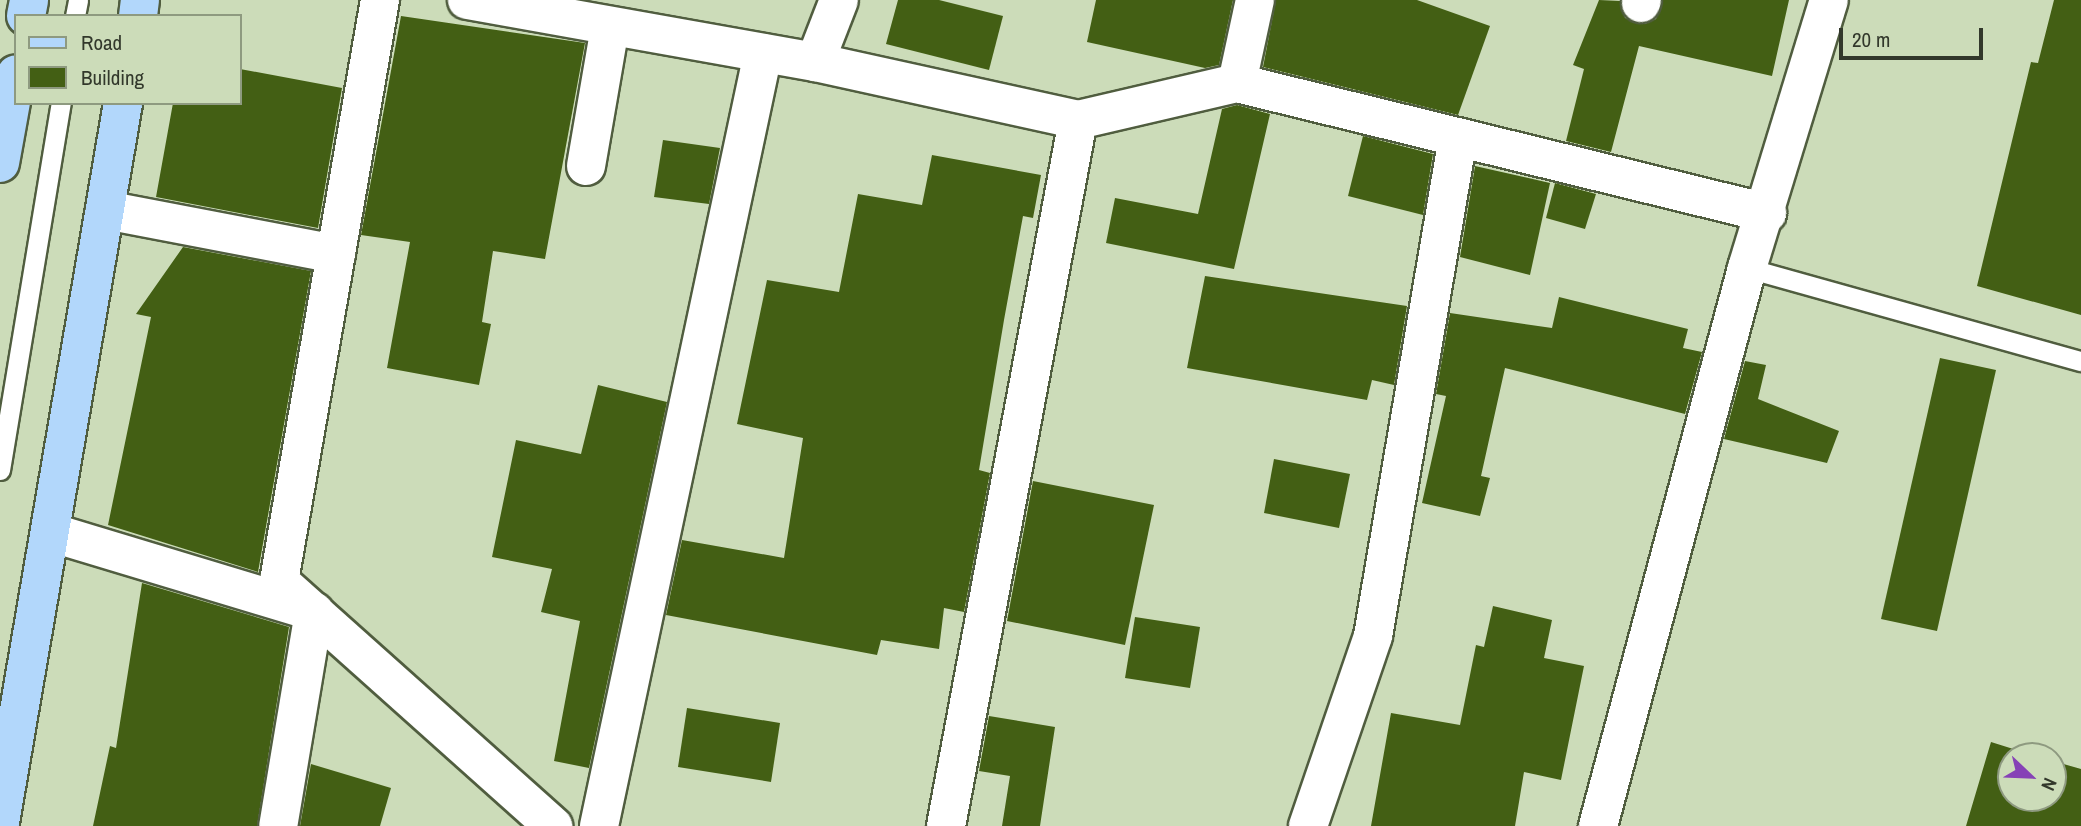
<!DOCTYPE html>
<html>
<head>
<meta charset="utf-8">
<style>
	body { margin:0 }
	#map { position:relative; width:2081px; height:826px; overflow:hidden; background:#ccdcb9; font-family:"Archivo Narrow",sans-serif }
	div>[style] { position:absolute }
	.building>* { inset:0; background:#435f14 }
	.roads { filter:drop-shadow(2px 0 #505d3f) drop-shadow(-2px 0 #505d3f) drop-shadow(0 2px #505d3f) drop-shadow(0 -2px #505d3f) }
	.lane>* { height:19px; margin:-9.5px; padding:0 9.5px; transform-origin:9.5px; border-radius:9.5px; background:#fff }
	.street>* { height:38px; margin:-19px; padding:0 19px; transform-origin:19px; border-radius:19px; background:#fff }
	.primary>* { height:38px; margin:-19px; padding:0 19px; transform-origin:19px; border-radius:19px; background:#b2d7fb }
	span { translate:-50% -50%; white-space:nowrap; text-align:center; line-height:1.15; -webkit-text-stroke:7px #ccdcb9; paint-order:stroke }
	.legend { position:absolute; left:14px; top:14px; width:228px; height:91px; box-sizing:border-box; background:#ccdcb9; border:2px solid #8e9a80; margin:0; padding:9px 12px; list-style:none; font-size:21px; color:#32382b }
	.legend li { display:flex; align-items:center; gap:14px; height:35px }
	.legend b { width:35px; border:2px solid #8e9a80 }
	.north { position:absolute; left:1997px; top:742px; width:70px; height:70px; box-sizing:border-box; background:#ccdcb9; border:2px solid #8e9a80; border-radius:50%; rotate:113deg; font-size:19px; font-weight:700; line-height:28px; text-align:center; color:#32382b }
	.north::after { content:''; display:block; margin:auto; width:24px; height:32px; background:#8642b6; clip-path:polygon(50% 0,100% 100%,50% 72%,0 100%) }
	.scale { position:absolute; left:1839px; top:28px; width:144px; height:32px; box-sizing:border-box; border:4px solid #32382b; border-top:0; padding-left:9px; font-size:21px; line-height:24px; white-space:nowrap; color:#32382b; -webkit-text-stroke:5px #ccdcb9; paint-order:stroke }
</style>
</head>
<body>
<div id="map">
	<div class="building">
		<div style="clip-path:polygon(898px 0,939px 0,1003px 16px,989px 70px,886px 44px)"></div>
		<div style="clip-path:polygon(1096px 0,1233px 0,1219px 65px,1205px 68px,1087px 42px)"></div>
		<div style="clip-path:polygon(1276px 0,1417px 0,1490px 26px,1458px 115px,1263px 67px)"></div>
		<div style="clip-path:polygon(1599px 0,1620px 1px,1625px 18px,1645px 24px,1656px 19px,1663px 0,1789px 0,1772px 76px,1639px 46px,1611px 152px,1566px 141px,1584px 69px,1573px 65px)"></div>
		<div style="clip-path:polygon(2054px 0,2081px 0,2081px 315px,1977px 286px,2031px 62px,2038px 63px)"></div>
		<div style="clip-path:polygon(401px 16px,585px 43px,545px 259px,493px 251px,482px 322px,491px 324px,479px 385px,387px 368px,410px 242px,361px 235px)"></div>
		<div style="clip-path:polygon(240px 69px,342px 88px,318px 228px,156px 197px,173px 103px,240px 103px)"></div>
		<div style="clip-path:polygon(1237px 105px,1270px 114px,1234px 269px,1106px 243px,1115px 198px,1198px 214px,1222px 109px)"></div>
		<div style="clip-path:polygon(1363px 136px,1433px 154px,1423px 215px,1348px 196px)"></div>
		<div style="clip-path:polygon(663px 140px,720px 148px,709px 204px,654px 197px)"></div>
		<div style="clip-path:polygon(932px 155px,1041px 175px,1033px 218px,1023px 216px,1004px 320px,979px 470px,990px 473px,964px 612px,944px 608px,939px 649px,881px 640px,877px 655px,666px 615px,682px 540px,784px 558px,803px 438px,737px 424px,767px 280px,839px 292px,858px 194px,922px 205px)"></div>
		<div style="clip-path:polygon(1475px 166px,1550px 183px,1530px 275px,1460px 257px)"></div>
		<div style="clip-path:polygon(1555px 183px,1596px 194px,1585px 229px,1546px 218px)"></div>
		<div style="clip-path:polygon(183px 247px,311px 271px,258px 572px,108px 525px,151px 317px,136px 314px)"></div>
		<div style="clip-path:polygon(1205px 276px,1407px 306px,1394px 385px,1372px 380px,1367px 400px,1187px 368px)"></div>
		<div style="clip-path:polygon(1559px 297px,1688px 329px,1683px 348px,1702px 352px,1685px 414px,1505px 368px,1481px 476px,1490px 478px,1480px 516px,1422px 503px,1446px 396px,1436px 394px,1450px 313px,1552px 328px)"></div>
		<div style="clip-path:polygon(1940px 358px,1996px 370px,1937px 631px,1881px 619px)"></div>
		<div style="clip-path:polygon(1745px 361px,1766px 365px,1758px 399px,1839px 431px,1827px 463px,1724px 439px)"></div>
		<div style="clip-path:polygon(598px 385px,667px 402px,589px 768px,554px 761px,580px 621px,541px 612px,552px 569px,492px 557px,516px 440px,581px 454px)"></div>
		<div style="clip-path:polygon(1274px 459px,1350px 474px,1339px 528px,1264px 513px)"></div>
		<div style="clip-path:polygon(1033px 481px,1154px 505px,1125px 645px,1007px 621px)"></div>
		<div style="clip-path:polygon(142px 583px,289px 627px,257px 826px,93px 826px,110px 746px,116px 748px)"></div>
		<div style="clip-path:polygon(1493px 606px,1552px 620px,1544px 658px,1584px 666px,1561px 780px,1524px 772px,1515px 826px,1371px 826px,1391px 713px,1460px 725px,1476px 645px,1484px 647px)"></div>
		<div style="clip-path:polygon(1135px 617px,1200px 627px,1190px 688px,1125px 678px)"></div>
		<div style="clip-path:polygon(687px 708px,780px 723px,771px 782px,678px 767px)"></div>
		<div style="clip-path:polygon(989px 716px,1055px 727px,1040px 826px,1002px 826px,1010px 776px,979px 771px)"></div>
		<div style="clip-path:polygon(1991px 742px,2036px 756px,2011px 756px,2011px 798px,2053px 798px,2053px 761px,2081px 769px,2081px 826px,1966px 826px)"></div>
		<div style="clip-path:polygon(311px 764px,391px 788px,380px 826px,300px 826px)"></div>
	</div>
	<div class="roads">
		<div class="lane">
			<div style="left:75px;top:16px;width:16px;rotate:-79deg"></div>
			<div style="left:1747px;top:268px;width:347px;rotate:15.6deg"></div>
			<div style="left:0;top:470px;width:372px;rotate:-80.6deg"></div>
		</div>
		<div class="street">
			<div style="left:380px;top:0;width:590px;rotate:99.86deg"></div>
			<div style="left:279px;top:581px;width:368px;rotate:41.8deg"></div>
			<div style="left:467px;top:0;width:353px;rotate:10.1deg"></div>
			<div style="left:815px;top:62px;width:269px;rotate:12.4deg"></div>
			<div style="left:1078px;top:120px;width:163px;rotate:-13.1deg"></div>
			<div style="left:1237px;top:83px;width:546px;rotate:13.78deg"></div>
			<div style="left:1641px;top:3px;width:3px;rotate:-72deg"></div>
			<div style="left:815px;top:62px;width:66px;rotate:-68.8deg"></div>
			<div style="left:1237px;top:83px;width:85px;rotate:-77.8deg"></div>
			<div style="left:586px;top:166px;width:141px;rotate:-80.2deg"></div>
			<div style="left:105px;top:210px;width:235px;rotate:10.8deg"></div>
			<div style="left:53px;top:533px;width:273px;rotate:16.8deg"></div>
			<div style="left:314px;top:612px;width:217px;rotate:99.5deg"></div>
			<div style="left:599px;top:826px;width:790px;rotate:-78.02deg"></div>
			<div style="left:946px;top:826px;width:718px;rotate:-79.41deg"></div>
			<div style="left:1308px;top:826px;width:201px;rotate:-71.1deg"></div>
			<div style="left:1373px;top:636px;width:506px;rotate:-80.33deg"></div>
			<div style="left:1598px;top:826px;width:578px;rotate:-75.05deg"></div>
			<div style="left:1747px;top:268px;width:280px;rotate:-73deg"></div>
		</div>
		<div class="primary">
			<div style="left:26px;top:16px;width:16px;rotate:-79deg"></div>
			<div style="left:138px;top:16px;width:16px;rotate:-83deg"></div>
			<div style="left:0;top:163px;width:90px;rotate:-79.8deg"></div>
			<div style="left:0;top:822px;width:729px;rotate:-80.29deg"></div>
		</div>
	</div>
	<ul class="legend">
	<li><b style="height:9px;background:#b2d7fb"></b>Road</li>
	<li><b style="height:19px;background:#435f14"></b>Building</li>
	</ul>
	<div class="north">N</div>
	<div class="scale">20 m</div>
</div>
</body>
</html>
